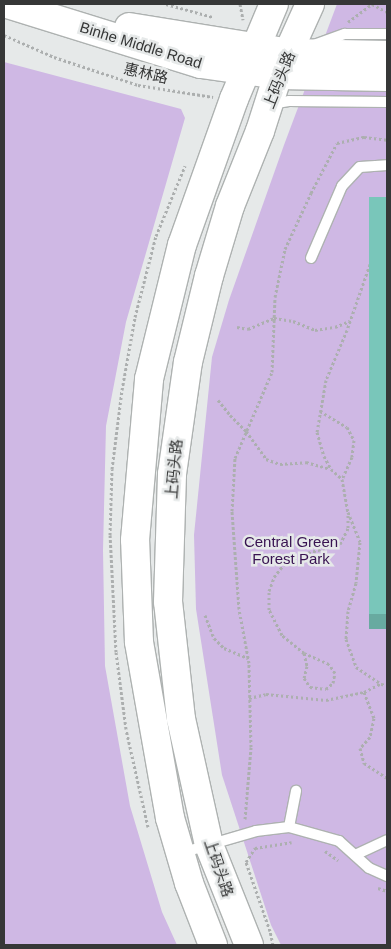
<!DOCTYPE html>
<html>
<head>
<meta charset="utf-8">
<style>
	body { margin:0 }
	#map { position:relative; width:391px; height:949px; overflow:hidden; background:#e6e9e9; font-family:Arial,"Noto Sans SC",sans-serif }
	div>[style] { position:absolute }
	.green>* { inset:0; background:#cfb8e4 }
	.path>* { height:3px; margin-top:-1.5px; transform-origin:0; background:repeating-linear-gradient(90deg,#acafaf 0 2.5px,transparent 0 5px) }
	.roads { filter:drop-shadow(1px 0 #aeb2b1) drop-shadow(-1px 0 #aeb2b1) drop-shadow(0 1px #aeb2b1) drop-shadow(0 -1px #aeb2b1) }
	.service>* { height:10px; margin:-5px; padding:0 5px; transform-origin:5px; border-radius:5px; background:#fff }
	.secondary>* { height:28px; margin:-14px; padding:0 14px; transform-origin:14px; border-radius:14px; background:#fff }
	.wall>* { inset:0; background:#68aaa0 }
	.building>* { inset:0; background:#79c6ba }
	span { translate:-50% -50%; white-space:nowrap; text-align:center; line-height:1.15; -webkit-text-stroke:5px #e6e9e9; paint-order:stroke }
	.street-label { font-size:15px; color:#363737 }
	.park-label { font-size:15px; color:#381351 }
	.frame { position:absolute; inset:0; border:5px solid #363737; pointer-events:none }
</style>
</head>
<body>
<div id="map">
	<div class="green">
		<div style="clip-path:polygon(337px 4px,387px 4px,387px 945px,281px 945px,271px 925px,222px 775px,196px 609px,194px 535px,212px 357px,229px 300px,284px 145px)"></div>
		<div style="clip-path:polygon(4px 62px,181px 109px,185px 118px,126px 322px,106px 426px,103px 550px,105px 666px,130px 806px,162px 912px,177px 945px,4px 945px)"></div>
	</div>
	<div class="path">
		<div style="left:166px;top:4px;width:49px;rotate:15.5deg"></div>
		<div style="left:240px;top:4px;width:16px;rotate:79deg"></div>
		<div style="left:348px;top:22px;width:30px;rotate:-37deg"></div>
		<div style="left:372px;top:4px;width:17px;rotate:28deg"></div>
		<div style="left:4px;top:35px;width:55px;rotate:23.7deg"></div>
		<div style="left:54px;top:57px;width:89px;rotate:18.4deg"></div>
		<div style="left:138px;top:85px;width:76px;rotate:9.1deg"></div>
		<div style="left:370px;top:264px;width:70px;rotate:109.2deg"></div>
		<div style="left:347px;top:330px;width:54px;rotate:112.8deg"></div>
		<div style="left:326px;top:380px;width:53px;rotate:99.8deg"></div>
		<div style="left:317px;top:432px;width:25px;rotate:74deg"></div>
		<div style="left:324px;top:456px;width:15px;rotate:62deg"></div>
		<div style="left:331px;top:469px;width:15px;rotate:42deg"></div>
		<div style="left:342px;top:479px;width:34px;rotate:80deg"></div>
		<div style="left:348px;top:512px;width:32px;rotate:68deg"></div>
		<div style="left:360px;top:542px;width:41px;rotate:95.6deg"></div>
		<div style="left:356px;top:583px;width:29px;rotate:106deg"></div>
		<div style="left:348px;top:611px;width:28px;rotate:94deg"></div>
		<div style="left:346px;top:639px;width:30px;rotate:70deg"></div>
		<div style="left:356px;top:667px;width:30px;rotate:34deg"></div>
		<div style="left:381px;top:684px;width:6px;rotate:9deg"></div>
		<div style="left:237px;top:327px;width:11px;rotate:10deg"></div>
		<div style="left:248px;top:329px;width:28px;rotate:-23deg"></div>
		<div style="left:274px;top:318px;width:19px;rotate:9deg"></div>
		<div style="left:293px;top:321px;width:24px;rotate:22deg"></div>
		<div style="left:315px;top:330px;width:20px;rotate:-9deg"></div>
		<div style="left:335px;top:327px;width:16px;rotate:-22deg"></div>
		<div style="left:218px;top:400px;width:19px;rotate:51deg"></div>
		<div style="left:230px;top:415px;width:23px;rotate:45deg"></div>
		<div style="left:246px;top:431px;width:34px;rotate:54deg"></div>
		<div style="left:266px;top:459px;width:15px;rotate:20deg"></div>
		<div style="left:280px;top:464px;width:26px;rotate:-4deg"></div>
		<div style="left:306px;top:462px;width:25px;rotate:16deg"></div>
		<div style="left:320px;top:411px;width:31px;rotate:31deg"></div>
		<div style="left:347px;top:427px;width:15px;rotate:62deg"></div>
		<div style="left:354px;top:440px;width:17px;rotate:97deg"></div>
		<div style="left:352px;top:457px;width:24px;rotate:114deg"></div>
		<div style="left:205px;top:615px;width:25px;rotate:69deg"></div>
		<div style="left:214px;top:638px;width:14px;rotate:45deg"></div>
		<div style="left:224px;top:648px;width:26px;rotate:23deg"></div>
		<div style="left:304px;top:653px;width:13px;rotate:77deg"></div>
		<div style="left:307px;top:666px;width:12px;rotate:104deg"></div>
		<div style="left:304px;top:678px;width:11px;rotate:56deg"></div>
		<div style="left:310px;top:687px;width:16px;rotate:7deg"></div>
		<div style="left:326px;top:689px;width:9px;rotate:-41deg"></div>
		<div style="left:333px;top:683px;width:10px;rotate:-79deg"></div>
		<div style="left:335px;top:673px;width:11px;rotate:-124deg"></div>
		<div style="left:329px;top:664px;width:27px;rotate:-156deg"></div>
		<div style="left:304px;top:653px;width:28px;rotate:-141deg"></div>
		<div style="left:282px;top:635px;width:28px;rotate:-117deg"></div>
		<div style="left:269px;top:610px;width:19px;rotate:-90deg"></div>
		<div style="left:269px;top:591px;width:15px;rotate:-70deg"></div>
		<div style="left:274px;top:577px;width:24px;rotate:-52deg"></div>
		<div style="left:289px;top:558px;width:53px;rotate:-15.4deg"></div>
		<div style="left:340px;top:544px;width:18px;rotate:-63deg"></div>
		<div style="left:348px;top:528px;width:13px;rotate:-90deg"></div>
		<div style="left:364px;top:692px;width:28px;rotate:69deg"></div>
		<div style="left:374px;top:718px;width:19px;rotate:102deg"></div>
		<div style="left:370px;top:737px;width:15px;rotate:132deg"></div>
		<div style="left:360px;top:748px;width:16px;rotate:75deg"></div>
		<div style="left:364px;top:763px;width:27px;rotate:33deg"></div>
		<div style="left:249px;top:698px;width:17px;rotate:-13deg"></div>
		<div style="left:266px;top:694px;width:60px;rotate:5.7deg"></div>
		<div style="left:326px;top:700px;width:39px;rotate:-12deg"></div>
		<div style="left:364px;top:692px;width:18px;rotate:-27deg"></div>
		<div style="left:245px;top:819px;width:72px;rotate:-85.2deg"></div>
		<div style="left:251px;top:747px;width:84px;rotate:-91.4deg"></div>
		<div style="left:249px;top:663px;width:55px;rotate:-100.5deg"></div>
		<div style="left:239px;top:609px;width:98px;rotate:-94.1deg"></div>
		<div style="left:232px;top:511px;width:53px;rotate:-86.8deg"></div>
		<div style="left:235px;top:458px;width:94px;rotate:-66.7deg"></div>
		<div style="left:272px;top:372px;width:75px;rotate:-87.7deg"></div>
		<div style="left:275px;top:297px;width:49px;rotate:-78.2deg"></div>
		<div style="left:285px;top:249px;width:62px;rotate:-65.1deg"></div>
		<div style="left:311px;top:193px;width:56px;rotate:-62.5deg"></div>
		<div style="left:337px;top:143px;width:28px;rotate:-13deg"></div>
		<div style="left:364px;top:137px;width:23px;rotate:7deg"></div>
		<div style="left:148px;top:827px;width:100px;rotate:-102.7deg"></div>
		<div style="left:126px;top:729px;width:78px;rotate:-97.4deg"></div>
		<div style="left:116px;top:652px;width:117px;rotate:-92.9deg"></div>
		<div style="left:110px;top:535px;width:66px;rotate:-88.3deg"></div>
		<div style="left:112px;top:469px;width:80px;rotate:-82.8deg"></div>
		<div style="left:122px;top:390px;width:74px;rotate:-79.9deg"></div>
		<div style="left:135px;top:317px;width:84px;rotate:-75.5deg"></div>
		<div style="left:156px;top:236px;width:76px;rotate:-67.5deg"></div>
		<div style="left:325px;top:851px;width:16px;rotate:35deg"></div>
		<div style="left:378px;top:888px;width:9px;rotate:18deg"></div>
		<div style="left:273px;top:945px;width:14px;rotate:-102deg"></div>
		<div style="left:270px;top:931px;width:73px;rotate:-109.2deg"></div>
		<div style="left:246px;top:862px;width:17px;rotate:-57deg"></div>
		<div style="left:255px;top:848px;width:37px;rotate:-9deg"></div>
	</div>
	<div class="roads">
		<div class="service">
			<div style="left:314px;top:45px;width:33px;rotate:-20deg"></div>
			<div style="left:345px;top:34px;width:42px"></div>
			<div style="left:271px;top:104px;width:18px;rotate:-9deg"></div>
			<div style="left:289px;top:101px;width:98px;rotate:0.6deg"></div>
			<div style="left:311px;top:258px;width:78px;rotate:-66.7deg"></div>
			<div style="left:342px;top:186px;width:26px;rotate:-47deg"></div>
			<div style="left:360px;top:167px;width:27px;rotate:-4deg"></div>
			<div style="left:289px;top:827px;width:52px;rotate:15.6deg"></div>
			<div style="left:339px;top:841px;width:40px;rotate:42deg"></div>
			<div style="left:369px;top:868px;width:20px;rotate:24deg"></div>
			<div style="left:181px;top:853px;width:78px;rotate:-16.3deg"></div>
			<div style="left:256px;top:831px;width:33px;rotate:-7deg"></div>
			<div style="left:289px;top:827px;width:37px;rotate:-79deg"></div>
			<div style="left:355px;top:855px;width:35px;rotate:-25deg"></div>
		</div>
		<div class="secondary">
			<div style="left:7px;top:4px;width:203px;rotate:17.2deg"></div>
			<div style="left:201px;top:64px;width:78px;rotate:8.1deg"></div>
			<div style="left:278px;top:75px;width:109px;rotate:1.1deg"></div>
			<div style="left:129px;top:27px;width:162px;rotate:9.2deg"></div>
			<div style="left:289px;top:53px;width:98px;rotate:1.2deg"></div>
			<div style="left:213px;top:945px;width:66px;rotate:-111.2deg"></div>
			<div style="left:189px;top:883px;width:68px;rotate:-106.3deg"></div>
			<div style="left:170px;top:818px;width:179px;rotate:-100deg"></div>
			<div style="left:139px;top:642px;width:102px;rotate:-92.2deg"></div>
			<div style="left:135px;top:540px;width:162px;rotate:-85deg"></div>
			<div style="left:149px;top:379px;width:138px;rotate:-76.2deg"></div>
			<div style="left:182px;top:245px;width:155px;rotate:-70.4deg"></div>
			<div style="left:234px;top:99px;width:103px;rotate:-67.2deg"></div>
			<div style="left:249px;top:945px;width:108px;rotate:-111.8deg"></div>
			<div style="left:209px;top:845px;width:129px;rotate:-102.5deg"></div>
			<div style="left:181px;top:719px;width:118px;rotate:-96.3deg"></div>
			<div style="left:168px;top:602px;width:128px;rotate:-88.2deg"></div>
			<div style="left:172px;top:474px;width:113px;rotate:-81.9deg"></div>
			<div style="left:188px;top:362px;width:89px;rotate:-76.3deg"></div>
			<div style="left:209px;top:276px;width:73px;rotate:-73.3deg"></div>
			<div style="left:230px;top:206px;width:81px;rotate:-68.2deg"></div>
			<div style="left:260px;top:131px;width:59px;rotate:-72.2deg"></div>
			<div style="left:278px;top:75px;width:78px;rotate:-65.7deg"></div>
		</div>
	</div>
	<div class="wall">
		<div style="clip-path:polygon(369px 197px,387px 197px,387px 629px,369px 629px)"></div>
	</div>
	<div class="building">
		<div style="clip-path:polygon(369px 197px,387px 197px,387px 614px,369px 614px)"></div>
	</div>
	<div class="street-label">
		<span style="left:141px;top:45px;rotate:17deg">Binhe Middle Road</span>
		<span style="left:146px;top:73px;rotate:13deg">惠林路</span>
		<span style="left:279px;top:80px;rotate:-68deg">上码头路</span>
		<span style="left:174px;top:469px;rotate:-85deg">上码头路</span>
		<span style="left:219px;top:868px;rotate:71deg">上码头路</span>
	</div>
	<div class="park-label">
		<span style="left:291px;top:550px">Central Green<br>Forest Park</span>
	</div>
	<div class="frame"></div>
</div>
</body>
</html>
